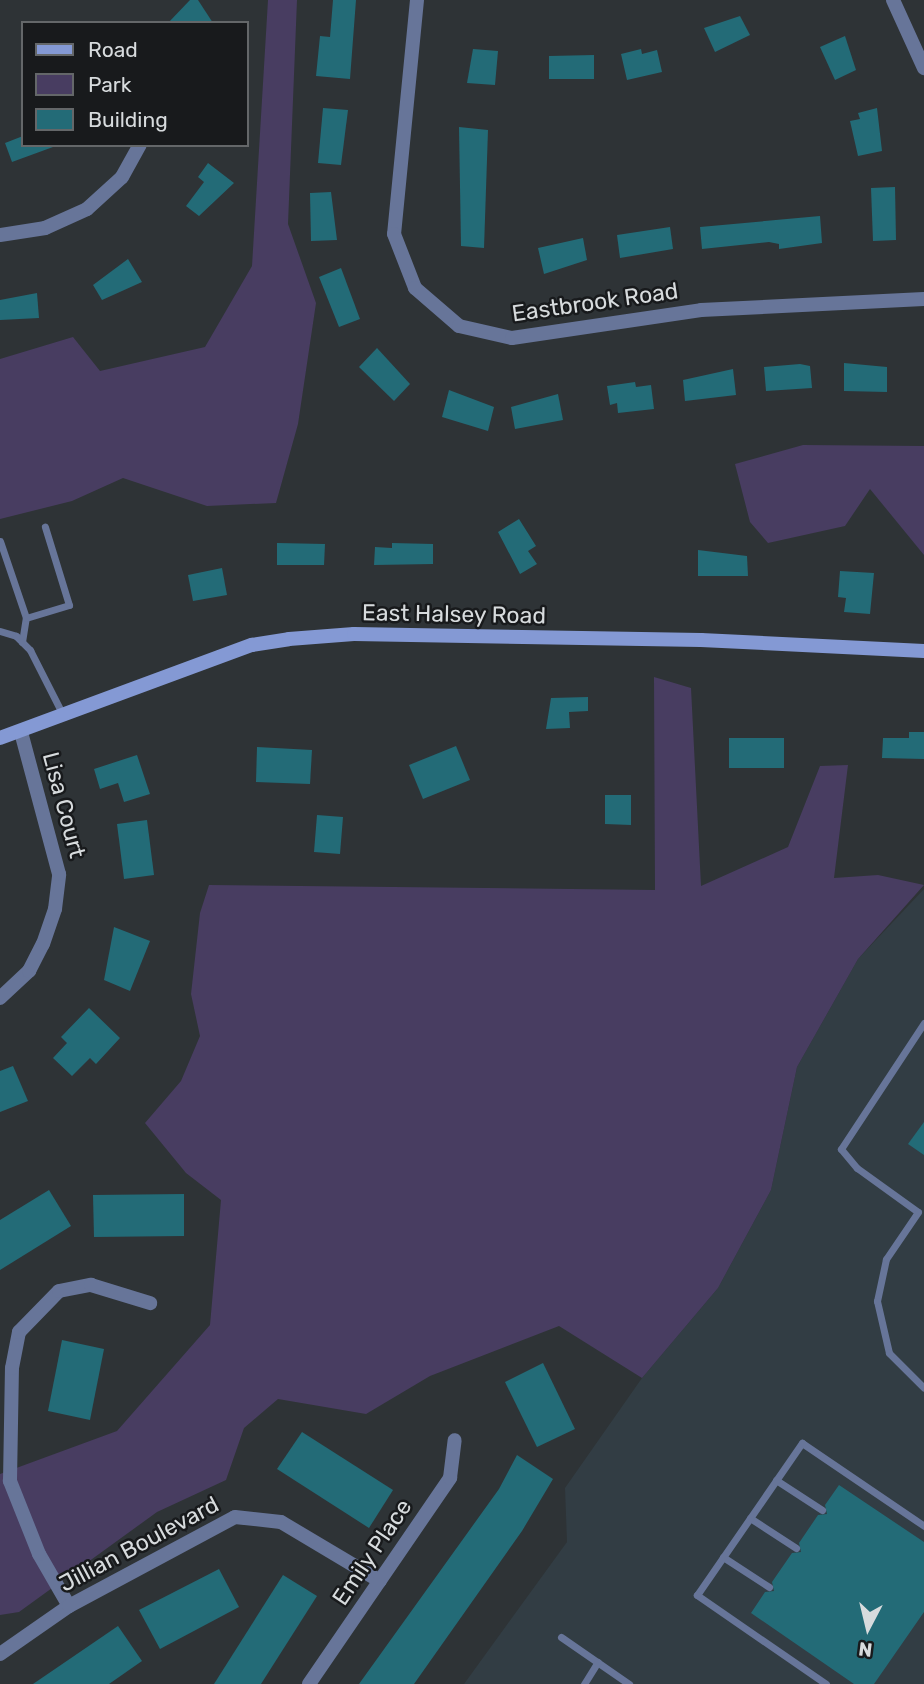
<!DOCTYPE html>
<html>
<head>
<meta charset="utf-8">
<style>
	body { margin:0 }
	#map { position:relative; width:924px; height:1684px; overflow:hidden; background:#2e3336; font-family:Rubik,sans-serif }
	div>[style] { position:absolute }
	.built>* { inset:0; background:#323d44 }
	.green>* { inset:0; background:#483d61 }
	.building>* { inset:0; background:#236b77 }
	.lane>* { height:7px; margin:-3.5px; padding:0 3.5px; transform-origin:3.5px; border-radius:3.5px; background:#677599 }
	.street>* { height:14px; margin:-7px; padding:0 7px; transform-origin:7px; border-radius:7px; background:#677599 }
	.secondary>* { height:14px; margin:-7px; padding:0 7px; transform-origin:7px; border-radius:7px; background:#8499d4 }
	span { translate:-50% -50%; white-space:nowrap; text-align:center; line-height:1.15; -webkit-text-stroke:5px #181a1c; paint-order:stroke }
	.street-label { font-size:23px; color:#d7dbdd }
	.legend { position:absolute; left:21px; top:21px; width:228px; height:126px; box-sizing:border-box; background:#181a1c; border:2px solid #646769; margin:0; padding:9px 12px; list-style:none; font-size:21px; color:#d7dbdd }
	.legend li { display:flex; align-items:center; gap:14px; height:35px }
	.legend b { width:35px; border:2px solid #646769 }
	.north { position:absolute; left:833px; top:1593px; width:70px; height:70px; -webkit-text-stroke:5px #181a1c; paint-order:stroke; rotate:187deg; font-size:19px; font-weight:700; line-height:28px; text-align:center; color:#d7dbdd }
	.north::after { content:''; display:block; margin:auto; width:24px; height:32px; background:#d7dbdd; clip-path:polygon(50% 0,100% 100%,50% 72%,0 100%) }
</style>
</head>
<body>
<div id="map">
	<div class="built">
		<div style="clip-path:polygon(924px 889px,924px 1684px,464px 1684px,567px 1542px,565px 1488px,642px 1378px,718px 1288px,771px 1190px,797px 1067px,858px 959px)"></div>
	</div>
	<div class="green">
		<div style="clip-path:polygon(268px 0,297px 0,288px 224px,316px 303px,298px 424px,276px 503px,207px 506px,123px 478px,72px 501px,0 519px,0 359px,73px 337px,100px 371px,205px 347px,252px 266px)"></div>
		<div style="clip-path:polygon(803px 445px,924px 446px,924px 555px,870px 489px,845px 526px,768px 543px,750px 522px,735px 464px)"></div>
		<div style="clip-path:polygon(654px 677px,691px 688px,701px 886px,788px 847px,820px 766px,848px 765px,834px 878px,878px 875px,924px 885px,858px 959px,797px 1067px,771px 1190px,718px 1288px,642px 1378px,559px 1326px,430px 1376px,366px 1414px,278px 1399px,244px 1428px,226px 1480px,157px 1512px,19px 1612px,0 1615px,0 1474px,117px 1431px,210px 1325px,221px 1200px,186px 1173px,145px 1123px,181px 1081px,200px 1036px,191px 994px,200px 913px,209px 885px,655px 890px)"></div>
	</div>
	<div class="building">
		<div style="clip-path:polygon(190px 0,198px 0,213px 23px,168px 23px)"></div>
		<div style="clip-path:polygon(333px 0,356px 0,350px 79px,316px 76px,320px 36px,330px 37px)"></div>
		<div style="clip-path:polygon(740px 16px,750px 35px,715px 52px,704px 28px)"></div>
		<div style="clip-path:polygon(845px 36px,856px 70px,835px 80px,820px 47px)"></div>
		<div style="clip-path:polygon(473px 49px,498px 51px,495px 85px,467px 83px)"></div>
		<div style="clip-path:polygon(641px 49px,642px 54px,657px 50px,662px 72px,627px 80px,621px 54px)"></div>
		<div style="clip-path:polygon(594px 55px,594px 79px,549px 79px,549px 56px)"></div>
		<div style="clip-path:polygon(323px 108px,348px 110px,341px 165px,318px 163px)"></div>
		<div style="clip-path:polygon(877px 108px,882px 151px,858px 156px,850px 121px,860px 119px,858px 113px)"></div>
		<div style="clip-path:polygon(459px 127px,488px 130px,484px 248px,461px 246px)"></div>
		<div style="clip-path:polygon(23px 136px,23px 145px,53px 147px,12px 162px,5px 143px)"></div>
		<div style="clip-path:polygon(208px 163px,234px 183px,199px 216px,186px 206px,204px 182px,198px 177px)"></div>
		<div style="clip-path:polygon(895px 187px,896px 240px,873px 241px,871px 188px)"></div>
		<div style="clip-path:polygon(331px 192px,337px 240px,311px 241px,310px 193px)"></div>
		<div style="clip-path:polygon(820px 216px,822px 243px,779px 249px,779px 244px,769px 242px,702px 249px,700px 227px)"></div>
		<div style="clip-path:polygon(670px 227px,673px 249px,620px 258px,617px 235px)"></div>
		<div style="clip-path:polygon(583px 238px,587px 260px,544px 274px,538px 248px)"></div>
		<div style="clip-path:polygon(128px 259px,142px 282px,102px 300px,93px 285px)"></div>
		<div style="clip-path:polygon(341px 268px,360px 319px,339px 327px,319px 277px)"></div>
		<div style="clip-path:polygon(37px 293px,39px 318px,0 320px,0 300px)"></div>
		<div style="clip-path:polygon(377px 348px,410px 384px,394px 401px,359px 367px)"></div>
		<div style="clip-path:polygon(844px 363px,887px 367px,887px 392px,844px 391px)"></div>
		<div style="clip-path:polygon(800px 364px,810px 366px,812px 388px,766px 391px,764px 367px)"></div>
		<div style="clip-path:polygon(733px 369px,736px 395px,685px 401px,683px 380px)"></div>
		<div style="clip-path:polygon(635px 382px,636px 387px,651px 385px,654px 409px,618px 413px,617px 403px,610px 405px,607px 386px)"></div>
		<div style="clip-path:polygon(449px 390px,494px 407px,488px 431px,442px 417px)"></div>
		<div style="clip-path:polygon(558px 394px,563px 420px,515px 429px,511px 407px)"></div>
		<div style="clip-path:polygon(519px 519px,536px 546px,528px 551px,537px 564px,520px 574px,498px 532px)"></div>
		<div style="clip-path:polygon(277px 543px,325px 544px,324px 565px,277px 565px)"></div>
		<div style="clip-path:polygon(392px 543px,433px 544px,433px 564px,374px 565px,375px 547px,392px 548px)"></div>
		<div style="clip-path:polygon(698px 550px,747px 556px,748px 576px,698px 576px)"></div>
		<div style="clip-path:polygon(222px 568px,227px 595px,193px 601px,188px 575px)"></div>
		<div style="clip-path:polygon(840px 571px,874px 573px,870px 614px,844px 612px,846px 598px,838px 597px)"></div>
		<div style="clip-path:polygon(588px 697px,588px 711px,569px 712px,570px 728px,546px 729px,551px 698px)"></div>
		<div style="clip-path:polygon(909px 732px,924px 732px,924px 759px,882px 758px,883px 738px,909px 738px)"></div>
		<div style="clip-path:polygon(729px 738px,784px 738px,784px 768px,729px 768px)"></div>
		<div style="clip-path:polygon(456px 746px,470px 780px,423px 799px,409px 765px)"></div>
		<div style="clip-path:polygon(257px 747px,312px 750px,310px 784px,256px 782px)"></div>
		<div style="clip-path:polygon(137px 755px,150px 794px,124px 802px,118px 783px,100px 789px,94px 769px)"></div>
		<div style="clip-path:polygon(605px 795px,631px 795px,631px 825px,605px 824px)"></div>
		<div style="clip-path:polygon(317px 815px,343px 817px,340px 854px,314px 852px)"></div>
		<div style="clip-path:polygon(147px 820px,154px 875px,124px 879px,117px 824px)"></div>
		<div style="clip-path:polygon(114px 927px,150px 941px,130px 991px,104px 980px)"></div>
		<div style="clip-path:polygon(89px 1008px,120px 1038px,96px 1064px,90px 1058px,72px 1076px,53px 1058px,67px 1043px,61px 1037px)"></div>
		<div style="clip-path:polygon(13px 1066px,28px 1101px,0 1112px,0 1071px)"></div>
		<div style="clip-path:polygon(924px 1122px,924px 1155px,908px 1144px)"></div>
		<div style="clip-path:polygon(49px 1190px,71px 1226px,0 1270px,0 1220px)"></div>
		<div style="clip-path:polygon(184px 1194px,184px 1236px,94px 1237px,93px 1195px)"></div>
		<div style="clip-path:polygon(62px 1340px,104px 1349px,90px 1420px,48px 1411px)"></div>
		<div style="clip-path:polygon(543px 1363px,575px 1429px,537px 1447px,505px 1382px)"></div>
		<div style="clip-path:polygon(302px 1432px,393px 1490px,369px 1528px,277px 1469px)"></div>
		<div style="clip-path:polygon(517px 1455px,553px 1479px,522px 1531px,414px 1684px,359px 1684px,499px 1489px)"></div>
		<div style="clip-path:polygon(839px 1485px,924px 1542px,924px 1612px,874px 1684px,854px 1684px,751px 1613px,765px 1592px,774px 1591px,772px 1582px,792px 1553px,801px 1552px,799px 1543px,818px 1515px,827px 1514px,825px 1505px)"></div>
		<div style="clip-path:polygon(219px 1569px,239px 1607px,160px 1649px,139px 1610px)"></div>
		<div style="clip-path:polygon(283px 1575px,317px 1596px,261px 1684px,214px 1684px)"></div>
		<div style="clip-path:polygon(118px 1626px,142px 1661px,109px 1684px,33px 1684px)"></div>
	</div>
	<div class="lane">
		<div style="left:0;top:541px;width:81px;rotate:71.3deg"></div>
		<div style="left:0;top:631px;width:17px;rotate:17deg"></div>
		<div style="left:16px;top:636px;width:20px;rotate:45deg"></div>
		<div style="left:30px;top:650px;width:75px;rotate:63.1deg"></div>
		<div style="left:22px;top:642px;width:24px;rotate:-81deg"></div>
		<div style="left:26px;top:618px;width:45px;rotate:-16.8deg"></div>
		<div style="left:69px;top:605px;width:82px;rotate:-107.1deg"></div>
		<div style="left:924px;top:1023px;width:151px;rotate:123.4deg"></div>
		<div style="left:841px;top:1149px;width:25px;rotate:50deg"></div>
		<div style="left:857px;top:1168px;width:75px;rotate:35.8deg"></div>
		<div style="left:918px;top:1212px;width:57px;rotate:124.2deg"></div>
		<div style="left:886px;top:1259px;width:43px;rotate:102.1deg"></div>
		<div style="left:877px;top:1301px;width:53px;rotate:77deg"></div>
		<div style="left:889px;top:1353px;width:49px;rotate:45deg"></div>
		<div style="left:776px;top:1480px;width:55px;rotate:33.1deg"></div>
		<div style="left:750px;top:1518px;width:55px;rotate:33.1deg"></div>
		<div style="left:723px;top:1557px;width:55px;rotate:33.1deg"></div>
		<div style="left:561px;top:1637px;width:83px;rotate:34.7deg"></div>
		<div style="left:584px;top:1684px;width:26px;rotate:-58deg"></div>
		<div style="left:826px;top:1684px;width:157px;rotate:-145.4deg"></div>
		<div style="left:697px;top:1595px;width:185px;rotate:-55.4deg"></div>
		<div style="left:802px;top:1443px;width:148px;rotate:34.2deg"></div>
	</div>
	<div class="street">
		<div style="left:417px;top:0;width:235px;rotate:95.6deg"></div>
		<div style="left:394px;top:234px;width:58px;rotate:68.7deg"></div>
		<div style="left:415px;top:288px;width:58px;rotate:40.8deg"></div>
		<div style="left:459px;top:326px;width:54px;rotate:12.8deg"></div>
		<div style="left:512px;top:338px;width:191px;rotate:-8.4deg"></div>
		<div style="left:701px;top:310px;width:223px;rotate:-2.8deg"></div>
		<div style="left:893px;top:0;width:75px;rotate:65.5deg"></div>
		<div style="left:0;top:235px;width:46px;rotate:-8.8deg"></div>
		<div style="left:45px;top:228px;width:46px;rotate:-24.3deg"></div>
		<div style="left:87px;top:209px;width:47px;rotate:-42.4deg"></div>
		<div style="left:122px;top:177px;width:37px;rotate:-61deg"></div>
		<div style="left:0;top:998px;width:40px;rotate:-43deg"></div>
		<div style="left:29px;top:971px;width:30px;rotate:-63deg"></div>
		<div style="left:43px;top:944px;width:37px;rotate:-71deg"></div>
		<div style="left:55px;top:909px;width:35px;rotate:-83deg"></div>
		<div style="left:59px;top:874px;width:147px;rotate:-105deg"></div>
		<div style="left:69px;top:1606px;width:60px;rotate:-120deg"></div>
		<div style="left:39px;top:1554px;width:79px;rotate:-111.7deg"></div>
		<div style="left:10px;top:1481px;width:113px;rotate:-89deg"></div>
		<div style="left:12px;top:1368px;width:37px;rotate:-79deg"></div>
		<div style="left:19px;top:1332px;width:57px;rotate:-45.7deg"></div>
		<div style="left:59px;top:1291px;width:33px;rotate:-11deg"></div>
		<div style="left:91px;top:1285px;width:62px;rotate:17deg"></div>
		<div style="left:0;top:1654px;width:84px;rotate:-34.8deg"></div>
		<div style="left:69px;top:1606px;width:188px;rotate:-28.2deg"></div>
		<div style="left:235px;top:1517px;width:46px;rotate:6.2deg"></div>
		<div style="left:281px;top:1522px;width:115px;rotate:30.8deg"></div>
		<div style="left:309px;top:1684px;width:250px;rotate:-55.6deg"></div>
		<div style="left:450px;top:1478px;width:38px;rotate:-83deg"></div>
	</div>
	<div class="secondary">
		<div style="left:0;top:738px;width:269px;rotate:-20.3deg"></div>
		<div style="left:252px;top:645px;width:37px;rotate:-9deg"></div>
		<div style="left:289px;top:639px;width:65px;rotate:-4.4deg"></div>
		<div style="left:354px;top:634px;width:347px;rotate:1deg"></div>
		<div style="left:701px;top:640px;width:223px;rotate:2.8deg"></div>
	</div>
	<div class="street-label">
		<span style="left:595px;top:302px;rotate:-8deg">Eastbrook Road</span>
		<span style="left:454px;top:614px;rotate:1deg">East Halsey Road</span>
		<span style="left:64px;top:805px;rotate:75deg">Lisa Court</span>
		<span style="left:139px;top:1544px;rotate:-28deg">Jillian Boulevard</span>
		<span style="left:372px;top:1552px;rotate:-56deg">Emily Place</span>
	</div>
	<ul class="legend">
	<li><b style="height:9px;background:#8499d4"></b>Road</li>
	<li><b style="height:19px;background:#483d61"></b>Park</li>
	<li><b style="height:19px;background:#236b77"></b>Building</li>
	</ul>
	<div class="north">N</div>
</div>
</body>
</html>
